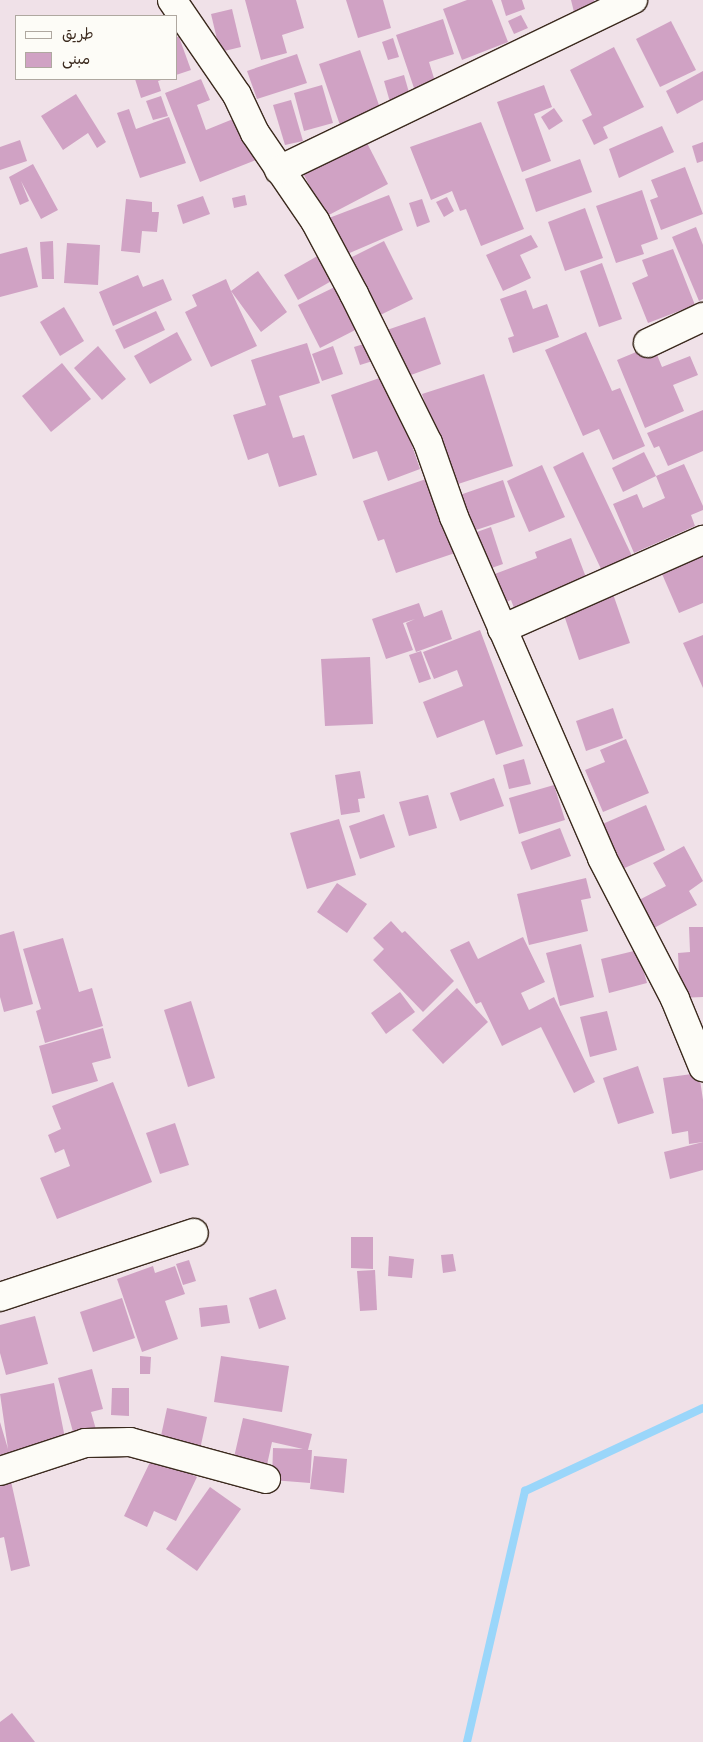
<!DOCTYPE html>
<html>
<head>
<meta charset="utf-8">
<style>
	body { margin:0 }
	#map { position:relative; width:703px; height:1742px; overflow:hidden; background:#f0e1e8; font-family:Delius,"Playpen Sans Arabic",sans-serif }
	div>[style] { position:absolute }
	.stream>* { height:8px; margin:-4px; padding:0 4px; transform-origin:4px; border-radius:4px; background:#9ad6fa }
	.building>* { inset:0; background:#d0a2c4 }
	.roads { filter:drop-shadow(1px 0 #3b2a1e) drop-shadow(-1px 0 #3b2a1e) drop-shadow(0 1px #3b2a1e) drop-shadow(0 -1px #3b2a1e) }
	.minor>* { height:28px; margin:-14px; padding:0 14px; transform-origin:14px; border-radius:14px; background:#fdfcf7 }
	span { translate:-50% -50%; white-space:nowrap; text-align:center; line-height:1.15; -webkit-text-stroke:4px #fdfcf7; paint-order:stroke }
	.legend { position:absolute; left:15px; top:15px; width:162px; height:65px; box-sizing:border-box; background:#fdfcf7; border:1px solid #afa8a0; margin:0; padding:6px 9px; list-style:none; font-size:15px; color:#3b2a1e }
	.legend li { display:flex; align-items:center; gap:10px; height:25px }
	.legend b { width:25px; border:1px solid #afa8a0 }
</style>
</head>
<body>
<div id="map">
	<div class="stream">
		<div style="left:467px;top:1742px;width:258px;rotate:-77deg"></div>
		<div style="left:525px;top:1491px;width:196px;rotate:-25deg"></div>
	</div>
	<div class="building">
		<div style="clip-path:polygon(245px 0,296px 0,304px 28px,282px 35px,287px 53px,261px 60px)"></div>
		<div style="clip-path:polygon(346px 0,383px 0,391px 28px,358px 38px)"></div>
		<div style="clip-path:polygon(467px 0,492px 0,508px 42px,462px 60px,443px 9px)"></div>
		<div style="clip-path:polygon(501px 0,522px 0,525px 9px,506px 16px)"></div>
		<div style="clip-path:polygon(571px 0,594px 0,596px 6px,574px 12px)"></div>
		<div style="clip-path:polygon(232px 9px,241px 47px,220px 52px,211px 14px)"></div>
		<div style="clip-path:polygon(521px 15px,528px 28px,514px 34px,508px 21px)"></div>
		<div style="clip-path:polygon(443px 19px,454px 54px,429px 62px,437px 88px,416px 94px,396px 35px)"></div>
		<div style="clip-path:polygon(671px 21px,696px 70px,660px 87px,636px 39px)"></div>
		<div style="clip-path:polygon(176px 37px,179px 37px,191px 70px,176px 75px)"></div>
		<div style="clip-path:polygon(393px 38px,399px 57px,388px 60px,382px 42px)"></div>
		<div style="clip-path:polygon(614px 47px,644px 107px,603px 127px,608px 138px,594px 145px,582px 120px,592px 115px,570px 70px)"></div>
		<div style="clip-path:polygon(360px 50px,381px 111px,340px 125px,319px 64px)"></div>
		<div style="clip-path:polygon(297px 54px,307px 83px,257px 99px,247px 71px)"></div>
		<div style="clip-path:polygon(703px 71px,703px 100px,677px 114px,666px 91px)"></div>
		<div style="clip-path:polygon(404px 75px,410px 96px,390px 102px,384px 81px)"></div>
		<div style="clip-path:polygon(135px 79px,164px 79px,158px 81px,161px 91px,141px 98px)"></div>
		<div style="clip-path:polygon(201px 79px,210px 100px,197px 105px,206px 130px,238px 117px,256px 160px,200px 182px,165px 93px)"></div>
		<div style="clip-path:polygon(322px 85px,333px 123px,304px 131px,294px 93px)"></div>
		<div style="clip-path:polygon(544px 85px,552px 107px,534px 114px,551px 161px,522px 172px,497px 102px)"></div>
		<div style="clip-path:polygon(76px 94px,106px 142px,97px 148px,88px 133px,63px 150px,41px 116px)"></div>
		<div style="clip-path:polygon(161px 96px,168px 116px,153px 120px,146px 101px)"></div>
		<div style="clip-path:polygon(291px 100px,303px 141px,285px 145px,273px 105px)"></div>
		<div style="clip-path:polygon(554px 108px,563px 121px,549px 130px,541px 117px)"></div>
		<div style="clip-path:polygon(129px 109px,136px 129px,169px 117px,186px 163px,140px 178px,117px 113px)"></div>
		<div style="clip-path:polygon(481px 122px,524px 229px,481px 246px,466px 209px,460px 211px,452px 191px,431px 200px,410px 147px)"></div>
		<div style="clip-path:polygon(662px 126px,674px 152px,619px 178px,609px 149px)"></div>
		<div style="clip-path:polygon(20px 140px,27px 161px,0 170px,0 147px)"></div>
		<div style="clip-path:polygon(366px 141px,388px 184px,325px 217px,303px 173px)"></div>
		<div style="clip-path:polygon(703px 142px,703px 161px,697px 163px,692px 146px)"></div>
		<div style="clip-path:polygon(580px 159px,592px 192px,536px 212px,525px 179px)"></div>
		<div style="clip-path:polygon(33px 164px,58px 210px,41px 219px,21px 181px,29px 201px,20px 205px,9px 177px)"></div>
		<div style="clip-path:polygon(685px 167px,703px 214px,661px 230px,650px 200px,658px 197px,651px 180px)"></div>
		<div style="clip-path:polygon(642px 190px,658px 239px,641px 245px,644px 254px,616px 263px,596px 206px)"></div>
		<div style="clip-path:polygon(245px 195px,247px 205px,234px 208px,232px 198px)"></div>
		<div style="clip-path:polygon(389px 195px,403px 230px,345px 255px,329px 218px)"></div>
		<div style="clip-path:polygon(203px 196px,210px 214px,183px 224px,177px 205px)"></div>
		<div style="clip-path:polygon(447px 197px,454px 211px,444px 217px,436px 202px)"></div>
		<div style="clip-path:polygon(126px 199px,152px 202px,152px 212px,159px 212px,157px 232px,142px 231px,140px 253px,121px 251px)"></div>
		<div style="clip-path:polygon(422px 199px,430px 222px,417px 227px,409px 203px)"></div>
		<div style="clip-path:polygon(585px 208px,603px 258px,565px 271px,548px 222px)"></div>
		<div style="clip-path:polygon(696px 227px,703px 245px,703px 299px,699px 301px,672px 237px)"></div>
		<div style="clip-path:polygon(531px 235px,538px 247px,520px 255px,531px 278px,503px 291px,486px 255px)"></div>
		<div style="clip-path:polygon(53px 241px,54px 279px,42px 279px,40px 242px)"></div>
		<div style="clip-path:polygon(384px 241px,413px 299px,370px 320px,342px 262px)"></div>
		<div style="clip-path:polygon(67px 243px,100px 245px,98px 285px,64px 283px)"></div>
		<div style="clip-path:polygon(27px 247px,38px 287px,0 297px,0 254px)"></div>
		<div style="clip-path:polygon(673px 249px,695px 305px,648px 323px,632px 283px,648px 276px,642px 260px)"></div>
		<div style="clip-path:polygon(321px 254px,335px 279px,298px 300px,284px 275px)"></div>
		<div style="clip-path:polygon(602px 263px,622px 319px,599px 327px,580px 271px)"></div>
		<div style="clip-path:polygon(258px 271px,287px 312px,261px 332px,231px 291px,257px 346px,211px 367px,185px 312px,197px 306px,192px 295px,226px 279px,231px 291px)"></div>
		<div style="clip-path:polygon(138px 275px,143px 287px,163px 279px,172px 300px,113px 326px,99px 292px)"></div>
		<div style="clip-path:polygon(343px 283px,363px 326px,320px 348px,298px 305px)"></div>
		<div style="clip-path:polygon(526px 290px,533px 309px,547px 304px,559px 337px,513px 353px,508px 338px,514px 336px,500px 299px)"></div>
		<div style="clip-path:polygon(64px 307px,84px 341px,60px 356px,40px 322px)"></div>
		<div style="clip-path:polygon(156px 311px,165px 330px,124px 349px,115px 330px)"></div>
		<div style="clip-path:polygon(425px 317px,441px 364px,400px 379px,384px 331px)"></div>
		<div style="clip-path:polygon(177px 332px,192px 360px,150px 384px,134px 356px)"></div>
		<div style="clip-path:polygon(586px 332px,612px 391px,620px 388px,645px 446px,613px 460px,599px 429px,583px 436px,545px 350px)"></div>
		<div style="clip-path:polygon(370px 342px,376px 360px,360px 365px,354px 347px)"></div>
		<div style="clip-path:polygon(307px 343px,320px 383px,279px 396px,293px 438px,304px 435px,317px 475px,279px 487px,268px 453px,248px 460px,233px 415px,266px 405px,251px 360px)"></div>
		<div style="clip-path:polygon(653px 345px,662px 367px,690px 356px,698px 375px,673px 385px,684px 411px,645px 428px,617px 360px)"></div>
		<div style="clip-path:polygon(98px 346px,126px 379px,102px 400px,74px 368px)"></div>
		<div style="clip-path:polygon(333px 346px,343px 374px,322px 381px,312px 354px)"></div>
		<div style="clip-path:polygon(62px 363px,91px 399px,51px 432px,22px 396px)"></div>
		<div style="clip-path:polygon(484px 374px,513px 466px,452px 486px,422px 394px)"></div>
		<div style="clip-path:polygon(388px 375px,420px 469px,388px 481px,377px 451px,353px 459px,331px 395px)"></div>
		<div style="clip-path:polygon(703px 410px,703px 451px,668px 466px,659px 446px,654px 448px,647px 433px)"></div>
		<div style="clip-path:polygon(583px 452px,632px 556px,602px 571px,553px 467px)"></div>
		<div style="clip-path:polygon(644px 452px,656px 476px,623px 492px,612px 468px)"></div>
		<div style="clip-path:polygon(684px 464px,703px 506px,703px 510px,691px 515px,695px 526px,634px 553px,613px 504px,637px 494px,643px 508px,665px 498px,656px 476px)"></div>
		<div style="clip-path:polygon(542px 465px,565px 517px,529px 532px,507px 481px)"></div>
		<div style="clip-path:polygon(426px 479px,455px 553px,396px 573px,384px 539px,378px 541px,363px 501px)"></div>
		<div style="clip-path:polygon(503px 480px,515px 517px,467px 533px,454px 497px)"></div>
		<div style="clip-path:polygon(491px 527px,503px 564px,483px 571px,471px 534px)"></div>
		<div style="clip-path:polygon(571px 538px,587px 580px,517px 616px,511px 600px,495px 606px,484px 578px,537px 558px,535px 552px)"></div>
		<div style="clip-path:polygon(703px 548px,703px 603px,679px 613px,659px 567px)"></div>
		<div style="clip-path:polygon(612px 591px,630px 643px,579px 660px,562px 609px)"></div>
		<div style="clip-path:polygon(419px 603px,424px 617px,442px 610px,452px 639px,416px 652px,406px 623px,415px 619px,403px 623px,413px 650px,386px 659px,372px 619px)"></div>
		<div style="clip-path:polygon(480px 630px,523px 746px,496px 755px,484px 720px,437px 738px,423px 702px,463px 686px,457px 670px,434px 679px,423px 652px)"></div>
		<div style="clip-path:polygon(703px 635px,703px 688px,683px 643px)"></div>
		<div style="clip-path:polygon(421px 651px,431px 679px,419px 683px,409px 655px)"></div>
		<div style="clip-path:polygon(370px 657px,373px 724px,325px 726px,321px 659px)"></div>
		<div style="clip-path:polygon(613px 708px,623px 738px,586px 751px,576px 721px)"></div>
		<div style="clip-path:polygon(626px 739px,649px 793px,603px 812px,585px 770px,605px 762px,600px 750px)"></div>
		<div style="clip-path:polygon(524px 759px,531px 784px,509px 789px,503px 765px)"></div>
		<div style="clip-path:polygon(360px 771px,365px 798px,358px 799px,360px 812px,341px 815px,335px 775px)"></div>
		<div style="clip-path:polygon(494px 778px,504px 806px,460px 821px,450px 793px)"></div>
		<div style="clip-path:polygon(554px 785px,565px 820px,519px 834px,509px 798px)"></div>
		<div style="clip-path:polygon(428px 795px,437px 828px,409px 836px,399px 802px)"></div>
		<div style="clip-path:polygon(646px 805px,665px 850px,618px 871px,598px 826px)"></div>
		<div style="clip-path:polygon(384px 814px,395px 847px,360px 859px,349px 826px)"></div>
		<div style="clip-path:polygon(339px 819px,356px 875px,307px 889px,290px 833px)"></div>
		<div style="clip-path:polygon(560px 828px,571px 856px,531px 870px,521px 842px)"></div>
		<div style="clip-path:polygon(684px 846px,703px 881px,689px 891px,697px 905px,654px 928px,639px 900px,666px 886px,653px 863px)"></div>
		<div style="clip-path:polygon(586px 878px,591px 898px,581px 900px,588px 931px,529px 945px,517px 894px)"></div>
		<div style="clip-path:polygon(337px 883px,367px 904px,347px 933px,317px 912px)"></div>
		<div style="clip-path:polygon(391px 921px,402px 933px,405px 931px,454px 981px,423px 1012px,373px 960px,384px 949px,373px 938px)"></div>
		<div style="clip-path:polygon(689px 927px,703px 927px,703px 997px,680px 998px,678px 953px,690px 952px)"></div>
		<div style="clip-path:polygon(14px 931px,33px 1004px,4px 1012px,0 997px,0 935px)"></div>
		<div style="clip-path:polygon(523px 937px,545px 982px,521px 993px,529px 1010px,554px 997px,595px 1082px,574px 1093px,541px 1027px,502px 1046px,481px 1002px,476px 1004px,450px 950px,469px 941px,478px 959px)"></div>
		<div style="clip-path:polygon(63px 938px,79px 992px,92px 988px,103px 1026px,45px 1043px,36px 1011px,41px 1009px,23px 949px)"></div>
		<div style="clip-path:polygon(581px 944px,594px 997px,560px 1006px,546px 953px)"></div>
		<div style="clip-path:polygon(638px 950px,647px 983px,609px 993px,601px 959px)"></div>
		<div style="clip-path:polygon(457px 988px,488px 1022px,443px 1064px,412px 1030px)"></div>
		<div style="clip-path:polygon(400px 992px,415px 1012px,386px 1034px,371px 1013px)"></div>
		<div style="clip-path:polygon(191px 1001px,215px 1078px,188px 1087px,164px 1010px)"></div>
		<div style="clip-path:polygon(607px 1011px,617px 1050px,590px 1057px,580px 1017px)"></div>
		<div style="clip-path:polygon(103px 1028px,111px 1058px,92px 1063px,98px 1081px,52px 1094px,39px 1046px)"></div>
		<div style="clip-path:polygon(638px 1066px,654px 1113px,618px 1124px,603px 1078px)"></div>
		<div style="clip-path:polygon(699px 1073px,703px 1100px,703px 1142px,689px 1144px,688px 1131px,672px 1134px,663px 1078px)"></div>
		<div style="clip-path:polygon(113px 1082px,152px 1182px,57px 1219px,40px 1178px,70px 1166px,64px 1149px,55px 1153px,48px 1135px,61px 1129px,52px 1106px)"></div>
		<div style="clip-path:polygon(175px 1123px,189px 1165px,160px 1174px,146px 1133px)"></div>
		<div style="clip-path:polygon(703px 1142px,703px 1170px,670px 1179px,664px 1152px)"></div>
		<div style="clip-path:polygon(351px 1237px,373px 1237px,373px 1269px,351px 1268px)"></div>
		<div style="clip-path:polygon(453px 1254px,456px 1271px,443px 1273px,441px 1255px)"></div>
		<div style="clip-path:polygon(389px 1256px,414px 1259px,412px 1278px,388px 1276px)"></div>
		<div style="clip-path:polygon(189px 1260px,196px 1281px,183px 1285px,176px 1264px)"></div>
		<div style="clip-path:polygon(153px 1266px,155px 1273px,175px 1266px,185px 1294px,165px 1301px,178px 1339px,142px 1352px,117px 1279px)"></div>
		<div style="clip-path:polygon(375px 1270px,377px 1310px,360px 1311px,357px 1271px)"></div>
		<div style="clip-path:polygon(276px 1289px,286px 1319px,259px 1329px,249px 1298px)"></div>
		<div style="clip-path:polygon(122px 1298px,135px 1338px,93px 1352px,80px 1312px)"></div>
		<div style="clip-path:polygon(227px 1305px,230px 1323px,201px 1327px,199px 1308px)"></div>
		<div style="clip-path:polygon(35px 1316px,48px 1364px,6px 1375px,0 1353px,0 1325px)"></div>
		<div style="clip-path:polygon(140px 1356px,151px 1357px,150px 1374px,140px 1374px)"></div>
		<div style="clip-path:polygon(221px 1356px,289px 1366px,282px 1412px,214px 1402px)"></div>
		<div style="clip-path:polygon(92px 1369px,103px 1409px,91px 1412px,97px 1433px,75px 1439px,58px 1378px)"></div>
		<div style="clip-path:polygon(54px 1383px,67px 1448px,0 1460px,0 1422px,8px 1449px,0 1394px)"></div>
		<div style="clip-path:polygon(112px 1388px,129px 1388px,129px 1416px,111px 1415px)"></div>
		<div style="clip-path:polygon(167px 1408px,207px 1417px,199px 1454px,159px 1445px)"></div>
		<div style="clip-path:polygon(243px 1418px,312px 1434px,308px 1450px,312px 1450px,310px 1483px,272px 1480px,273px 1448px,303px 1449px,272px 1442px,265px 1474px,232px 1466px)"></div>
		<div style="clip-path:polygon(153px 1456px,197px 1477px,176px 1521px,154px 1511px,147px 1527px,124px 1516px)"></div>
		<div style="clip-path:polygon(314px 1456px,347px 1459px,344px 1493px,310px 1489px)"></div>
		<div style="clip-path:polygon(10px 1477px,30px 1566px,11px 1571px,4px 1537px,0 1538px,0 1479px)"></div>
		<div style="clip-path:polygon(210px 1487px,241px 1509px,197px 1571px,166px 1549px)"></div>
		<div style="clip-path:polygon(12px 1713px,35px 1742px,0 1742px,0 1722px)"></div>
	</div>
	<div class="roads">
		<div class="minor">
			<div style="left:172px;top:0;width:115px;rotate:55.6deg"></div>
			<div style="left:237px;top:95px;width:42px;rotate:64.7deg"></div>
			<div style="left:255px;top:133px;width:107px;rotate:55.7deg"></div>
			<div style="left:315px;top:221px;width:83px;rotate:61.9deg"></div>
			<div style="left:354px;top:294px;width:166px;rotate:63.6deg"></div>
			<div style="left:428px;top:443px;width:78px;rotate:70.6deg"></div>
			<div style="left:454px;top:517px;width:372px;rotate:66.5deg"></div>
			<div style="left:602px;top:858px;width:159px;rotate:62.6deg"></div>
			<div style="left:675px;top:999px;width:74px;rotate:67.6deg"></div>
			<div style="left:279px;top:170px;width:393px;rotate:-25.7deg"></div>
			<div style="left:648px;top:343px;width:61px;rotate:-25.3deg"></div>
			<div style="left:502px;top:629px;width:220px;rotate:-23.9deg"></div>
			<div style="left:0;top:1297px;width:204px;rotate:-18.3deg"></div>
			<div style="left:0;top:1471px;width:89px;rotate:-18.2deg"></div>
			<div style="left:85px;top:1443px;width:45px;rotate:-1.3deg"></div>
			<div style="left:130px;top:1442px;width:141px;rotate:15.2deg"></div>
		</div>
	</div>
	<ul class="legend">
	<li><b style="height:6px;background:#fdfcf7"></b>طريق</li>
	<li><b style="height:14px;background:#d0a2c4"></b>مبنى</li>
	</ul>
</div>
</body>
</html>
